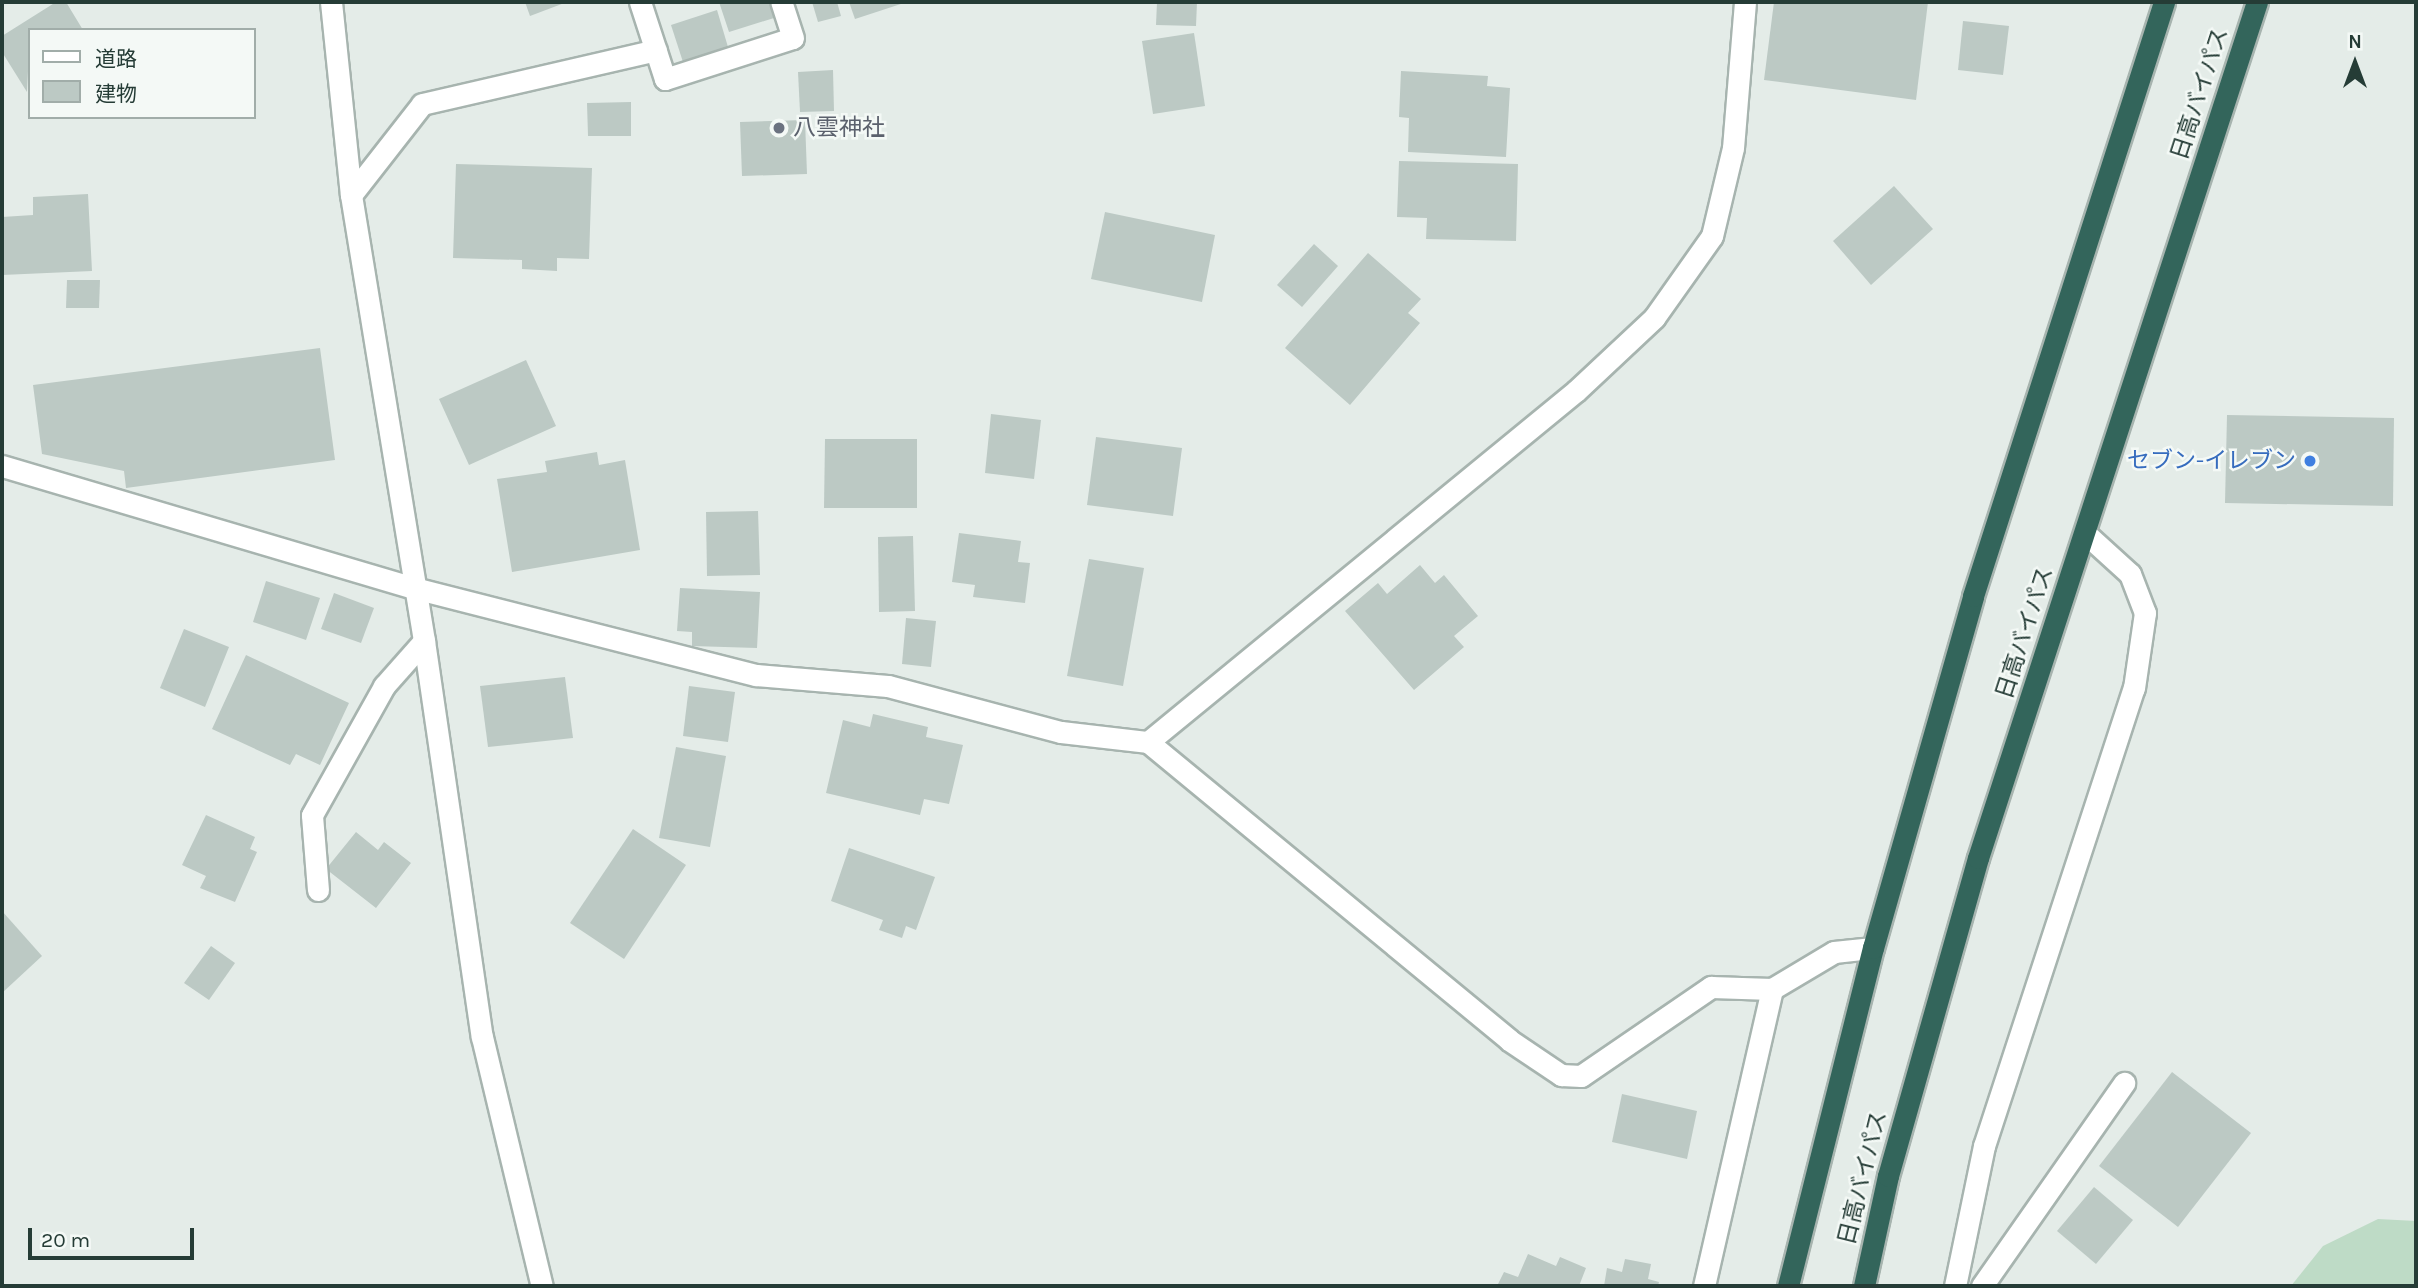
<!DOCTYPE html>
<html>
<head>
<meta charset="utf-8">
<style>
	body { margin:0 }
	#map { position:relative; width:2418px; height:1288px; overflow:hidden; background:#e4ece8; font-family:Karla,"Noto Sans JP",sans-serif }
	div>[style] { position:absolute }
	.green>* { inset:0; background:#bedbc6 }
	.building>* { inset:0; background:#bcc9c4 }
	.roads { filter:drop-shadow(2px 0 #a7b4af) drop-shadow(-2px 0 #a7b4af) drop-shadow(0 2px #a7b4af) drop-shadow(0 -2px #a7b4af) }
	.lane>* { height:21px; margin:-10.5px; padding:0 10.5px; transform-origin:10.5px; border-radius:10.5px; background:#fff }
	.street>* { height:21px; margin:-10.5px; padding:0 10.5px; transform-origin:10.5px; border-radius:10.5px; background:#fff }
	.secondary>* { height:21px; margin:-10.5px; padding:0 10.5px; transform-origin:10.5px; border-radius:10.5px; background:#fff }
	.highway>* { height:21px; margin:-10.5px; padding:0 10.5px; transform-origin:10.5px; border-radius:10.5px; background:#33655b }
	.dots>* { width:19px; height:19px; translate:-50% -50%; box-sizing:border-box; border:4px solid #f4f9f6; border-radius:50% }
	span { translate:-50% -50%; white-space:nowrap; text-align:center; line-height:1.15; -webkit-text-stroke:5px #f4f9f6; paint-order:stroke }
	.street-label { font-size:23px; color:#253c36 }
	.worship-label { font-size:23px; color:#5b616d }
	.left { translate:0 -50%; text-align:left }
	.shop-label { font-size:23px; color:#366cbe }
	.right { translate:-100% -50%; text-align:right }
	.frame { position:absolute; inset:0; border:4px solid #253c36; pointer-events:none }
	.legend { position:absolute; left:28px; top:28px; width:228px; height:91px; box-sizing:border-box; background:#f4f9f6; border:2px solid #a1ada9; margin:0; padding:9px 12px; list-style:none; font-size:21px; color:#253c36 }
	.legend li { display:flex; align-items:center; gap:14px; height:35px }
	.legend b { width:35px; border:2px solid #a1ada9 }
	.north { position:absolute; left:2320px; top:28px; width:70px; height:70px; -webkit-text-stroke:5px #f4f9f6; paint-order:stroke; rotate:0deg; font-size:19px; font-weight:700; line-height:28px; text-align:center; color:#253c36 }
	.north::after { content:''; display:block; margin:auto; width:24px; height:32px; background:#253c36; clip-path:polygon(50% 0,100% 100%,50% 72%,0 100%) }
	.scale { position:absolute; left:28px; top:1228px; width:166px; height:32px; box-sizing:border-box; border:4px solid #253c36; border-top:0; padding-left:9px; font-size:21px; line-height:24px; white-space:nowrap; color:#253c36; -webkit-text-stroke:5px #f4f9f6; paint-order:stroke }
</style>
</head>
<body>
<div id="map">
	<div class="green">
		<div style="clip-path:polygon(2378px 1219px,2416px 1221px,2416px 1286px,2291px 1286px,2323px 1246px)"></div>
	</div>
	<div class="building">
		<div style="clip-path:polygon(56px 2px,66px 2px,83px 30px,30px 30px,27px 92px,2px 52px,2px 36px)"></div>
		<div style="clip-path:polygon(525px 2px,567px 2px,530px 16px)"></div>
		<div style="clip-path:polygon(719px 2px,769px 2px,774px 18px,729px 32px)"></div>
		<div style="clip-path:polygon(812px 2px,837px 2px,841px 16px,818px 22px)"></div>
		<div style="clip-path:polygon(849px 2px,907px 2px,855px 19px)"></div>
		<div style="clip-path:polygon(1157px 2px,1197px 2px,1196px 26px,1156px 25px)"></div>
		<div style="clip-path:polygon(1774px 2px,1928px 2px,1916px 100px,1764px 80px)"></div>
		<div style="clip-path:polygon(717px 10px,728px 47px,683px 62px,671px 25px)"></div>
		<div style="clip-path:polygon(1963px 21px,2009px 26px,2003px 75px,1958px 70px)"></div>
		<div style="clip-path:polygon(1194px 33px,1205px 106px,1153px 114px,1142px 41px)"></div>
		<div style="clip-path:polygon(833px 70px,834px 111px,800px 112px,798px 72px)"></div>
		<div style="clip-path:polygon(1401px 71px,1488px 76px,1487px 86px,1510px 88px,1506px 157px,1408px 152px,1409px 118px,1399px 117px)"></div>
		<div style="clip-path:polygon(631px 102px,631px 136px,588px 136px,587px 103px)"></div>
		<div style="clip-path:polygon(805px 120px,807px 174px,742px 176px,740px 122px)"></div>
		<div style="clip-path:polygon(1399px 161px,1518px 164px,1516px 241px,1426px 239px,1427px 218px,1397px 217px)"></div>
		<div style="clip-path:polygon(456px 164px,592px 168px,589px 259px,557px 258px,557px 271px,522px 269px,522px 260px,453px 258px)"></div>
		<div style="clip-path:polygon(1894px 186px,1933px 229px,1871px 285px,1833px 241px)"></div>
		<div style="clip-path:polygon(88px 194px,92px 271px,2px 275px,2px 217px,33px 215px,33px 197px)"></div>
		<div style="clip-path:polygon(1105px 212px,1215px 235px,1202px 302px,1091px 279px)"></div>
		<div style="clip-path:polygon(1314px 244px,1338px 266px,1302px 307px,1277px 285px)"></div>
		<div style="clip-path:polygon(1368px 253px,1421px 299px,1408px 313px,1420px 323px,1350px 405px,1285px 348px)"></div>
		<div style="clip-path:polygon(67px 280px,100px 280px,99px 308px,66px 308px)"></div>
		<div style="clip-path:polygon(320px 348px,335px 460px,126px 488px,124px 471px,42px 454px,33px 385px)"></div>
		<div style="clip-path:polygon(526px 360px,556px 426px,469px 465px,439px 399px)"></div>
		<div style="clip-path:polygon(991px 414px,1041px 420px,1034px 479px,985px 473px)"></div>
		<div style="clip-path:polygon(2227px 415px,2394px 418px,2393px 506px,2225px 503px)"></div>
		<div style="clip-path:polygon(1096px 437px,1182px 448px,1173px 516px,1087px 505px)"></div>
		<div style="clip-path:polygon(825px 439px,917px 439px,917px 508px,824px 508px)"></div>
		<div style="clip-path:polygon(597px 452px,599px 465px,625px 460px,640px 550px,512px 572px,497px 479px,547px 472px,545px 461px)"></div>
		<div style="clip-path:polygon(758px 511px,760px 575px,707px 576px,706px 512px)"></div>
		<div style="clip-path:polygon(959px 533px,1021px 541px,1018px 562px,1030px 563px,1025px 603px,973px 597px,975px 585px,952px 582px)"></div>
		<div style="clip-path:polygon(913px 536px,915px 611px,879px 612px,878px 537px)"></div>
		<div style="clip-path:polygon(1089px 559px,1144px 568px,1123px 686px,1067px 676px)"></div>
		<div style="clip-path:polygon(1420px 565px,1435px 583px,1444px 575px,1478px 616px,1454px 636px,1464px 647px,1414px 690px,1345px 611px,1378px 583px,1387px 594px)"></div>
		<div style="clip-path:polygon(266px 581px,320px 598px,306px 640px,253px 622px)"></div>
		<div style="clip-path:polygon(680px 588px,760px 592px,757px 648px,692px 646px,692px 632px,677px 631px)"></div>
		<div style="clip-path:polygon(334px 593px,374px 608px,361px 643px,321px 629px)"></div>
		<div style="clip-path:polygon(906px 618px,936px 621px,931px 667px,902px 664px)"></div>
		<div style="clip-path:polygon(184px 629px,229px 647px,205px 707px,160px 688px)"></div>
		<div style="clip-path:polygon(246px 655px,349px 703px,320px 765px,296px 754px,290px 765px,212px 729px)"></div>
		<div style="clip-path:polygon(565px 677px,573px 738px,488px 747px,480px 686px)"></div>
		<div style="clip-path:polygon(689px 686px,735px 692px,728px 742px,683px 736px)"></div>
		<div style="clip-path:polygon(873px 714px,928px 727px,926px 737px,963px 745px,949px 804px,924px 799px,920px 815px,826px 793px,843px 720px,870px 727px)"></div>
		<div style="clip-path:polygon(676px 747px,726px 756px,710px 847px,659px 838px)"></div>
		<div style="clip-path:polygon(206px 815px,255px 837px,250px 849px,257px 852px,235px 902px,200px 888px,206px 876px,182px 865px)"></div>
		<div style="clip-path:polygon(633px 829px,686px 865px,624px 959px,570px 923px)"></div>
		<div style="clip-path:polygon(356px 832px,378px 850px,384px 842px,411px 863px,376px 908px,326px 869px)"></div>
		<div style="clip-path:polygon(849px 848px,935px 877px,916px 930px,906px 926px,902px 938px,879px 930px,883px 920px,831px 901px)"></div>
		<div style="clip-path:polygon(2px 911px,42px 956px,2px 993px)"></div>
		<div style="clip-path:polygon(211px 946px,235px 963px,209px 1000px,184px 983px)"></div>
		<div style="clip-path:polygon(2172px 1072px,2251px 1133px,2178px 1227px,2099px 1166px)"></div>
		<div style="clip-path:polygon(1622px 1094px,1697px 1111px,1687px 1159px,1612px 1142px)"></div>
		<div style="clip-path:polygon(2094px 1187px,2133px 1220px,2096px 1264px,2057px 1231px)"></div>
		<div style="clip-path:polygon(1528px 1254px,1556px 1266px,1560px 1257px,1586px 1268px,1579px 1286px,1497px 1286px,1504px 1272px,1518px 1277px)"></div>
		<div style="clip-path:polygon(1625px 1259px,1651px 1264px,1648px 1279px,1659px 1282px,1658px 1286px,1604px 1286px,1607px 1268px,1622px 1272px)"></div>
	</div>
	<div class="roads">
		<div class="lane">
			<div style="left:1576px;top:391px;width:107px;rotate:-43.1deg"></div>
			<div style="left:1654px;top:318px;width:100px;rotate:-54.7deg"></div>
			<div style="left:1712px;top:236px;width:90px;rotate:-76.6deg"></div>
			<div style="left:1733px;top:148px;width:146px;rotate:-85.3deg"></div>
			<div style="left:318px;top:890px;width:75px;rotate:-94.6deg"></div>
			<div style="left:312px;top:815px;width:148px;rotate:-60.8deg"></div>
			<div style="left:384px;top:686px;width:60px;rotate:-48.4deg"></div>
			<div style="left:1982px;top:1286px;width:248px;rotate:-55deg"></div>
		</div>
		<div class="street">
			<div style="left:640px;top:2px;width:81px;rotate:72deg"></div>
			<div style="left:665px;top:79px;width:134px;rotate:-17.8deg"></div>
			<div style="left:793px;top:38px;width:38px;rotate:-108deg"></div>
			<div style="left:351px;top:195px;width:115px;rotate:-52deg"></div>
			<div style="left:422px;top:104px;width:240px;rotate:-13deg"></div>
			<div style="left:2px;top:466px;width:430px;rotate:16.5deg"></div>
			<div style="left:414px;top:588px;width:353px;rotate:14.3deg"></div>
			<div style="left:756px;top:675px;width:132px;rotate:4.8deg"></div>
			<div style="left:888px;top:686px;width:179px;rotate:14.9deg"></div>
			<div style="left:1061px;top:732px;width:88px;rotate:6.6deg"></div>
			<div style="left:1148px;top:742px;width:554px;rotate:-39.35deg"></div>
			<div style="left:1148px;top:742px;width:468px;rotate:39.5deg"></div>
			<div style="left:1509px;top:1040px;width:63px;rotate:33.9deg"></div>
			<div style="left:1561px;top:1075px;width:20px;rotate:3deg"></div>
			<div style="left:1581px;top:1076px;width:158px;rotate:-34.4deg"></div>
			<div style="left:1711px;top:987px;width:61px;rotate:1.9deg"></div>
			<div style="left:1704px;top:1286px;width:305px;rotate:-77.1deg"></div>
			<div style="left:1772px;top:989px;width:72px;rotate:-30.8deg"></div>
			<div style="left:1834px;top:952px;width:39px;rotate:-6deg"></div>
			<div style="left:1955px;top:1286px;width:143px;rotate:-78.3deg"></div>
			<div style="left:1984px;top:1146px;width:482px;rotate:-71.9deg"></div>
			<div style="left:2134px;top:688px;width:76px;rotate:-81.7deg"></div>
			<div style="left:2145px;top:613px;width:42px;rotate:-111deg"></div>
			<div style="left:2130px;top:574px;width:61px;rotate:-137.7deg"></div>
		</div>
		<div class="secondary">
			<div style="left:331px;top:2px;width:194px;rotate:84.1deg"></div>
			<div style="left:351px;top:195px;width:452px;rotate:80.7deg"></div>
			<div style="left:424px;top:641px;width:400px;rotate:81.7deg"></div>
			<div style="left:482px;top:1037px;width:256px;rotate:76.5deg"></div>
		</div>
		<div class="highway">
			<div style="left:1788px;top:1286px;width:349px;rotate:-75.9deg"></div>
			<div style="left:1873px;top:948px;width:366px;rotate:-74.1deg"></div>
			<div style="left:1973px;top:596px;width:624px;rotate:-72.17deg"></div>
			<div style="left:1864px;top:1286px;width:113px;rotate:-77.7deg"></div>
			<div style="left:1888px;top:1176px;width:330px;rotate:-74.2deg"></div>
			<div style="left:1978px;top:858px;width:900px;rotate:-71.95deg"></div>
		</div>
	</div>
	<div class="dots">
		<div style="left:779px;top:128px;background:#6b7280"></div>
		<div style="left:2310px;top:461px;background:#3f7fe0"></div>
	</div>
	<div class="street-label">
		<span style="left:2200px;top:94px;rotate:-72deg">日高バイパス</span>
		<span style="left:2025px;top:633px;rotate:-72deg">日高バイパス</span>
		<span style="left:1863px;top:1178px;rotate:-76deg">日高バイパス</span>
	</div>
	<div class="worship-label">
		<span class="left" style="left:793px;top:128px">八雲神社</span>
	</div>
	<div class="shop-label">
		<span class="right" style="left:2296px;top:461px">セブン-イレブン</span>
	</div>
	<div class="frame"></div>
	<ul class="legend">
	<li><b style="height:9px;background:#fff"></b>道路</li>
	<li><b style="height:19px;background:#bcc9c4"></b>建物</li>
	</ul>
	<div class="north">N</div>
	<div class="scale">20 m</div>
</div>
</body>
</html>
